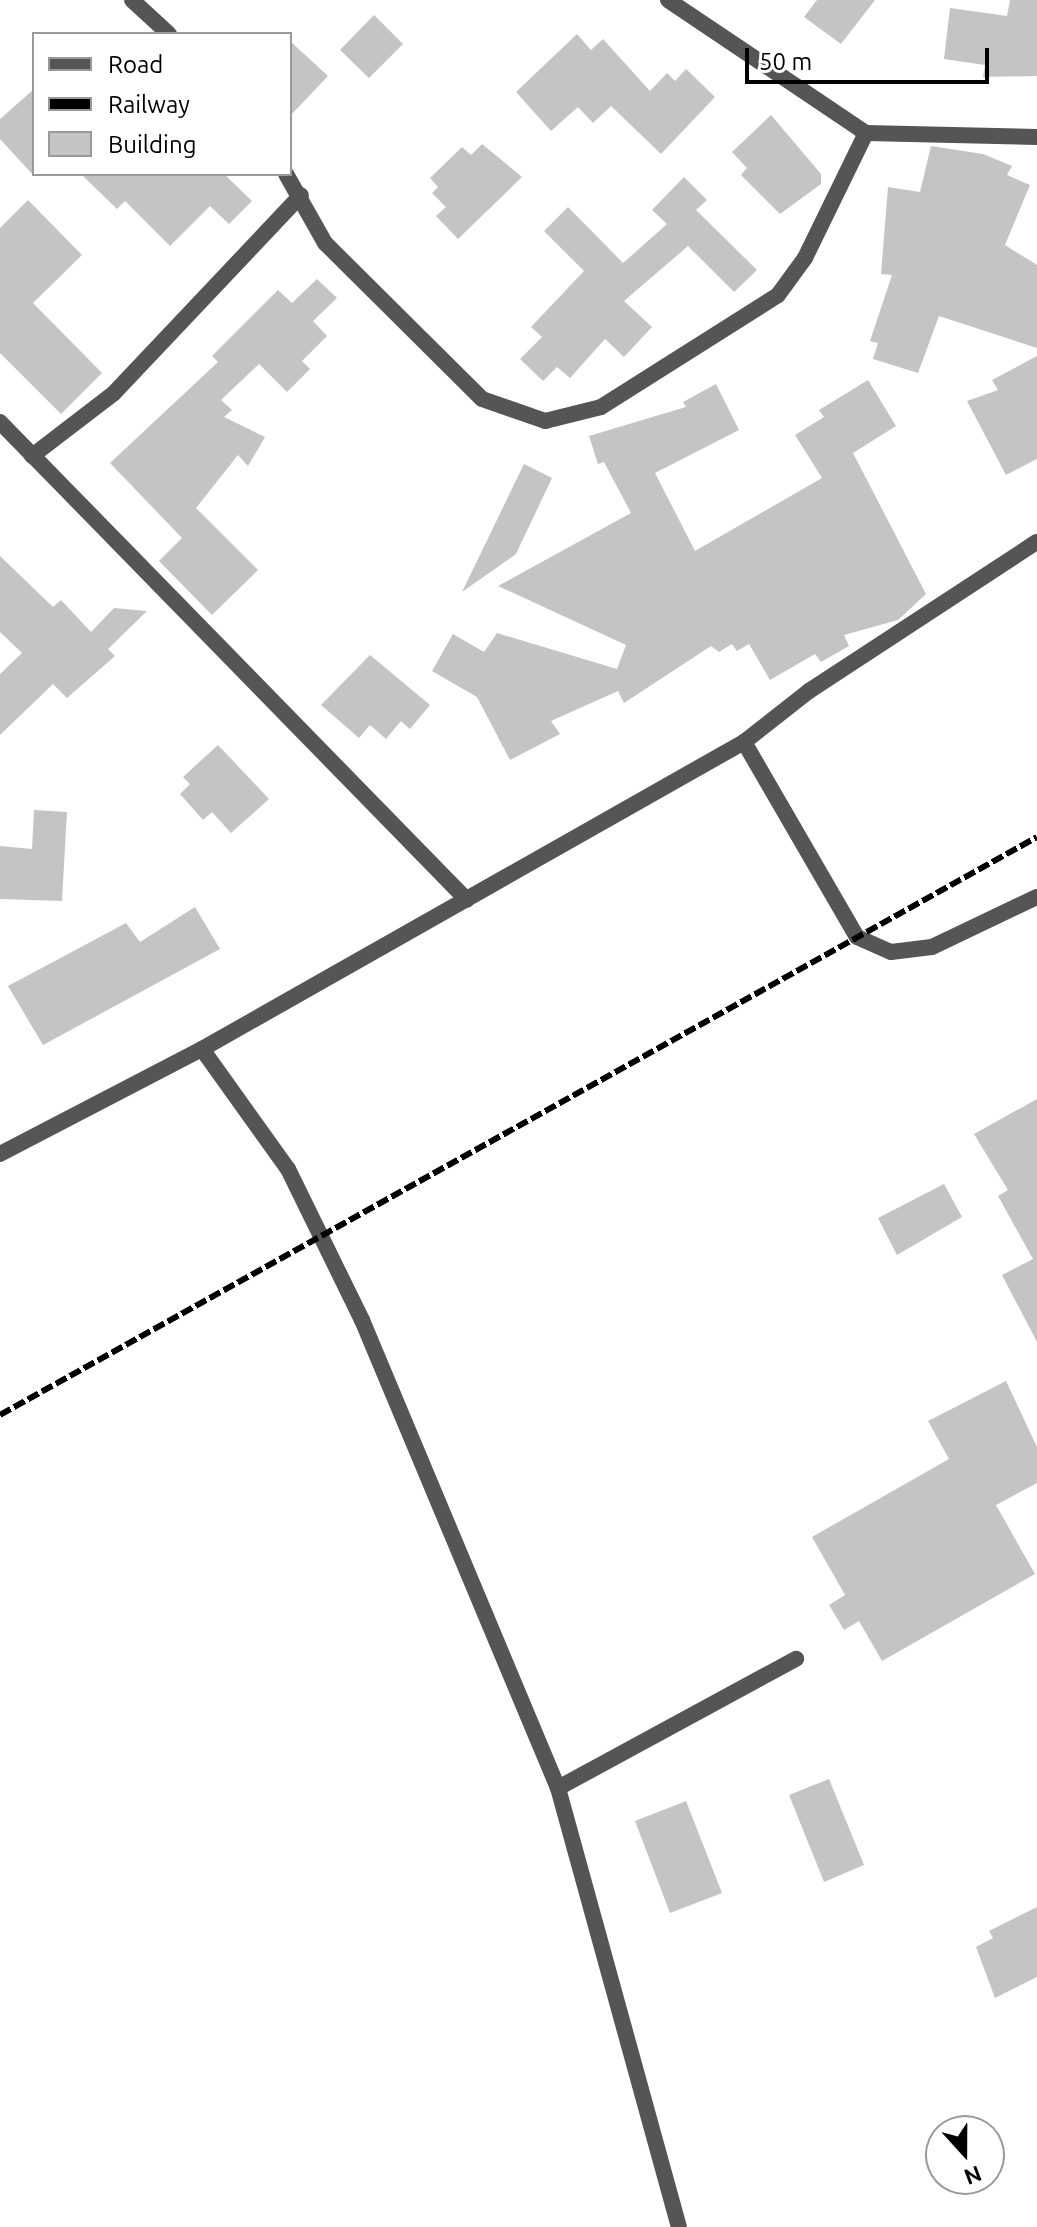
<!DOCTYPE html>
<html>
<head>
<meta charset="utf-8">
<style>
	body { margin:0 }
	#map { position:relative; width:1037px; height:2227px; overflow:hidden; background:#fff; font-family:Ubuntu,sans-serif }
	div>[style] { position:absolute }
	.building>* { inset:0; background:#c4c4c4 }
	.minor>* { height:16px; margin:-8px; padding:0 8px; transform-origin:8px; border-radius:8px; background:#555 }
	.rail>* { height:6px; margin-top:-3px; transform-origin:0; background:repeating-linear-gradient(90deg,#000 0 12px,transparent 0 16px) }
	span { translate:-50% -50%; white-space:nowrap; text-align:center; line-height:1.15; -webkit-text-stroke:6px #fff; paint-order:stroke }
	.legend { position:absolute; left:32px; top:32px; width:260px; height:144px; box-sizing:border-box; background:#fff; border:2px solid #999; margin:0; padding:10px 14px; list-style:none; font-size:24px; color:#000 }
	.legend li { display:flex; align-items:center; gap:16px; height:40px }
	.legend b { width:40px; border:2px solid #999 }
	.north { position:absolute; left:925px; top:2115px; width:80px; height:80px; box-sizing:border-box; background:#fff; border:2px solid #999; border-radius:50%; rotate:159deg; font-size:22px; font-weight:700; line-height:32px; text-align:center; color:#000 }
	.north::after { content:''; display:block; margin:auto; width:28px; height:36px; background:#000; clip-path:polygon(50% 0,100% 100%,50% 72%,0 100%) }
	.scale { position:absolute; left:745px; top:48px; width:244px; height:36px; box-sizing:border-box; border:4px solid #000; border-top:0; padding-left:10px; font-size:24px; line-height:28px; white-space:nowrap; color:#000; -webkit-text-stroke:6px #fff; paint-order:stroke }
</style>
</head>
<body>
<div id="map">
	<div class="building">
		<div style="clip-path:polygon(817px 0,875px 0,841px 44px,804px 17px)"></div>
		<div style="clip-path:polygon(1010px 0,1037px 0,1037px 76px,983px 77px,985px 65px,944px 59px,950px 8px,1007px 16px)"></div>
		<div style="clip-path:polygon(374px 15px,403px 44px,369px 78px,340px 50px)"></div>
		<div style="clip-path:polygon(577px 34px,591px 50px,603px 39px,650px 91px,667px 73px,675px 81px,686px 69px,715px 97px,661px 154px,611px 106px,593px 123px,578px 107px,551px 131px,516px 92px)"></div>
		<div style="clip-path:polygon(290px 41px,328px 76px,290px 116px)"></div>
		<div style="clip-path:polygon(34px 89px,34px 176px,0 139px,0 119px)"></div>
		<div style="clip-path:polygon(771px 115px,821px 174px,821px 184px,780px 214px,741px 175px,747px 168px,732px 152px)"></div>
		<div style="clip-path:polygon(482px 144px,522px 177px,458px 239px,436px 216px,446px 207px,432px 193px,438px 187px,430px 178px,462px 147px,471px 155px)"></div>
		<div style="clip-path:polygon(931px 146px,983px 154px,1012px 166px,1007px 175px,1030px 185px,1005px 245px,1037px 265px,1037px 348px,939px 316px,918px 373px,873px 359px,878px 343px,870px 341px,892px 275px,881px 274px,888px 187px,920px 192px)"></div>
		<div style="clip-path:polygon(81px 174px,224px 174px,252px 201px,229px 224px,210px 206px,170px 246px,125px 201px,117px 209px)"></div>
		<div style="clip-path:polygon(684px 177px,707px 200px,696px 210px,757px 270px,734px 292px,688px 246px,624px 301px,652px 327px,624px 357px,605px 339px,570px 378px,557px 367px,543px 381px,520px 359px,542px 337px,531px 327px,584px 271px,544px 231px,568px 207px,623px 263px,667px 224px,652px 210px)"></div>
		<div style="clip-path:polygon(28px 200px,82px 255px,33px 303px,102px 373px,61px 414px,0 353px,0 228px)"></div>
		<div style="clip-path:polygon(317px 279px,337px 298px,313px 321px,327px 336px,302px 361px,310px 369px,287px 392px,259px 364px,221px 400px,232px 410px,224px 417px,265px 437px,248px 466px,238px 455px,196px 508px,258px 570px,212px 615px,159px 561px,182px 538px,110px 463px,218px 362px,212px 356px,278px 290px,292px 303px)"></div>
		<div style="clip-path:polygon(1037px 356px,1037px 459px,1006px 475px,967px 401px,998px 390px,992px 380px)"></div>
		<div style="clip-path:polygon(868px 380px,896px 426px,853px 453px,926px 594px,898px 620px,844px 635px,849px 646px,821px 662px,815px 654px,770px 680px,749px 644px,737px 651px,732px 644px,719px 652px,711px 646px,624px 703px,618px 691px,551px 721px,560px 734px,510px 760px,477px 697px,432px 671px,453px 634px,484px 652px,497px 633px,617px 669px,626px 645px,498px 586px,631px 513px,604px 462px,598px 464px,589px 436px,686px 407px,683px 402px,716px 384px,739px 430px,655px 473px,695px 551px,822px 478px,795px 435px,824px 417px,819px 410px)"></div>
		<div style="clip-path:polygon(524px 464px,552px 478px,516px 554px,462px 592px)"></div>
		<div style="clip-path:polygon(0 556px,53px 607px,61px 600px,91px 632px,114px 608px,147px 611px,108px 649px,115px 656px,67px 698px,53px 684px,0 735px,0 674px,22px 653px,0 632px)"></div>
		<div style="clip-path:polygon(370px 655px,430px 705px,410px 729px,401px 721px,386px 739px,370px 725px,359px 738px,321px 705px)"></div>
		<div style="clip-path:polygon(218px 745px,269px 799px,231px 833px,212px 812px,203px 820px,180px 794px,190px 784px,183px 777px)"></div>
		<div style="clip-path:polygon(34px 810px,67px 812px,62px 901px,0 899px,0 846px,32px 849px)"></div>
		<div style="clip-path:polygon(195px 907px,220px 949px,43px 1045px,8px 986px,126px 923px,140px 942px)"></div>
		<div style="clip-path:polygon(1037px 1099px,1037px 1342px,1002px 1275px,1033px 1259px,998px 1196px,1008px 1190px,974px 1134px)"></div>
		<div style="clip-path:polygon(944px 1184px,962px 1217px,897px 1255px,878px 1218px)"></div>
		<div style="clip-path:polygon(1006px 1381px,1037px 1447px,1037px 1483px,996px 1505px,1035px 1574px,882px 1661px,859px 1621px,844px 1630px,829px 1605px,845px 1595px,812px 1537px,949px 1459px,928px 1421px)"></div>
		<div style="clip-path:polygon(829px 1779px,864px 1865px,824px 1882px,789px 1795px)"></div>
		<div style="clip-path:polygon(686px 1801px,722px 1893px,670px 1913px,635px 1821px)"></div>
		<div style="clip-path:polygon(1037px 1907px,1037px 1977px,995px 1998px,976px 1947px,993px 1938px,989px 1931px)"></div>
	</div>
	<div class="minor">
		<div style="left:132px;top:0;width:50px;rotate:42.6deg"></div>
		<div style="left:668px;top:0;width:239px;rotate:33.9deg"></div>
		<div style="left:866px;top:133px;width:171px;rotate:1.3deg"></div>
		<div style="left:286px;top:174px;width:79px;rotate:60.5deg"></div>
		<div style="left:325px;top:243px;width:221px;rotate:44.8deg"></div>
		<div style="left:482px;top:399px;width:67px;rotate:19.2deg"></div>
		<div style="left:545px;top:421px;width:58px;rotate:-14deg"></div>
		<div style="left:601px;top:407px;width:209px;rotate:-32.3deg"></div>
		<div style="left:778px;top:295px;width:46px;rotate:-53.9deg"></div>
		<div style="left:805px;top:258px;width:139px;rotate:-64deg"></div>
		<div style="left:0;top:422px;width:668px;rotate:45.67deg"></div>
		<div style="left:32px;top:456px;width:103px;rotate:-37.5deg"></div>
		<div style="left:114px;top:393px;width:272px;rotate:-46.6deg"></div>
		<div style="left:744px;top:742px;width:225px;rotate:59.9deg"></div>
		<div style="left:857px;top:937px;width:37px;rotate:24deg"></div>
		<div style="left:891px;top:952px;width:41px;rotate:-7deg"></div>
		<div style="left:932px;top:947px;width:116px;rotate:-25.5deg"></div>
		<div style="left:202px;top:1049px;width:148px;rotate:54.4deg"></div>
		<div style="left:288px;top:1169px;width:168px;rotate:63.9deg"></div>
		<div style="left:362px;top:1320px;width:507px;rotate:67.28deg"></div>
		<div style="left:558px;top:1788px;width:455px;rotate:74.6deg"></div>
		<div style="left:0;top:1154px;width:228px;rotate:-27.5deg"></div>
		<div style="left:202px;top:1049px;width:623px;rotate:-29.53deg"></div>
		<div style="left:744px;top:742px;width:83px;rotate:-38.1deg"></div>
		<div style="left:809px;top:691px;width:272px;rotate:-33.2deg"></div>
		<div style="left:558px;top:1788px;width:271px;rotate:-28.5deg"></div>
	</div>
	<div class="rail">
		<div style="left:0;top:1415px;width:1187px;rotate:-29.13deg"></div>
	</div>
	<ul class="legend">
	<li><b style="height:10px;background:#555"></b>Road</li>
	<li><b style="height:10px;background:#000"></b>Railway</li>
	<li><b style="height:22px;background:#c4c4c4"></b>Building</li>
	</ul>
	<div class="north">N</div>
	<div class="scale">50 m</div>
</div>
</body>
</html>
